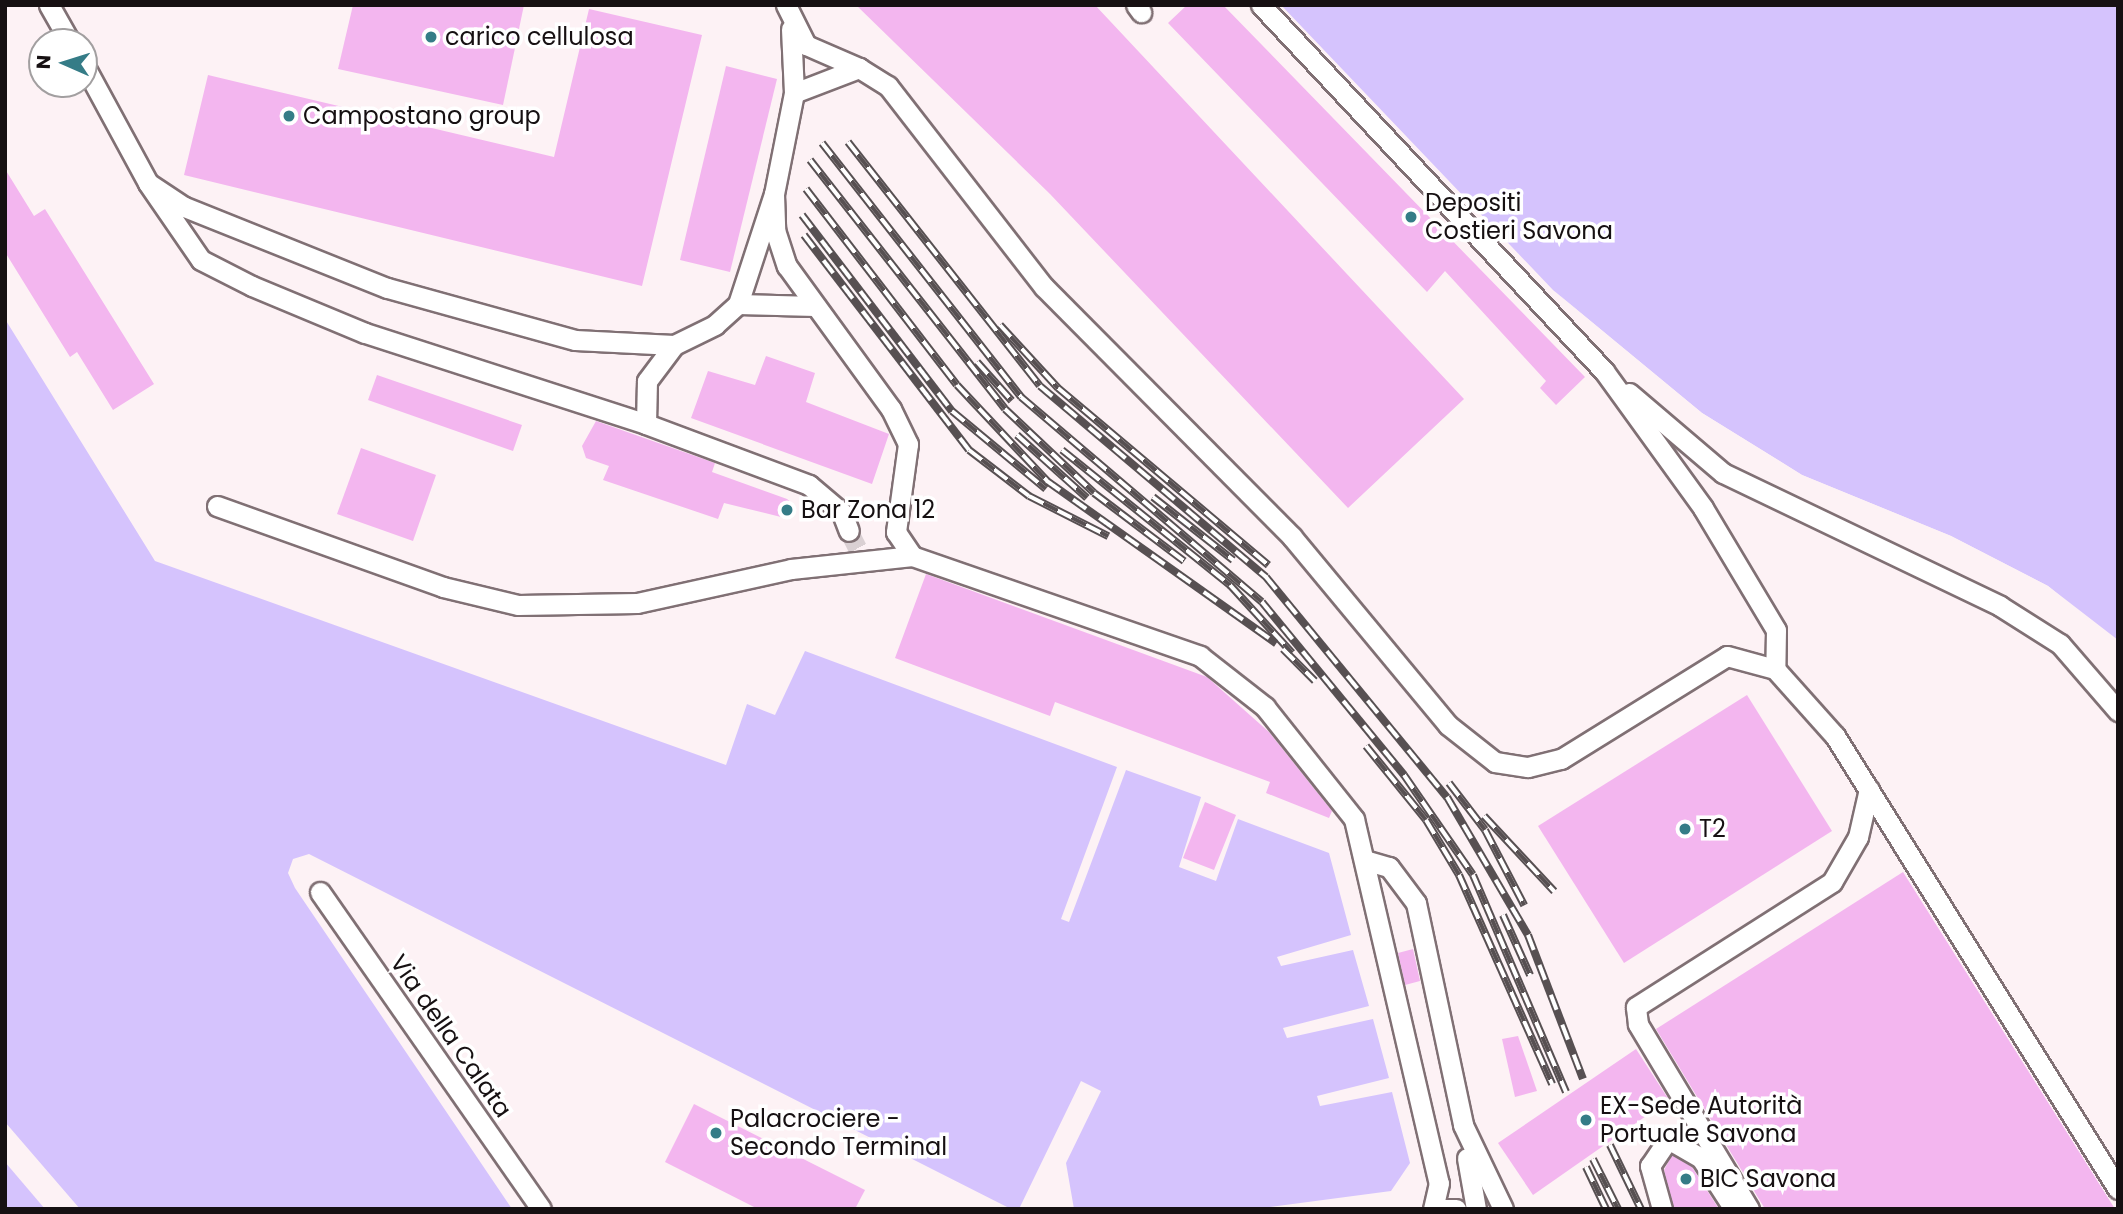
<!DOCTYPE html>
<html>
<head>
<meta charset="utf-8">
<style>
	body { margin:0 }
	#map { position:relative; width:2123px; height:1214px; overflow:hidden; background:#fdf2f5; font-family:Poppins,sans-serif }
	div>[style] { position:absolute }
	.water>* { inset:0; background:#d5c3fd }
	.pier>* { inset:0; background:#fdf2f5 }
	.building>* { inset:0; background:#f3b6ef }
	.minor-tunnel>* { height:19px; margin-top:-9.5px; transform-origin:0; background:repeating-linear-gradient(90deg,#dad0d3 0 19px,transparent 0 29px) }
	.roads { filter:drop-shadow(2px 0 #807074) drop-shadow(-2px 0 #807074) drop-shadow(0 2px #807074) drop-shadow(0 -2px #807074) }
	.minor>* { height:19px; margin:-9.5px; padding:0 9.5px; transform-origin:9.5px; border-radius:9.5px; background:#fff }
	.rail>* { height:8px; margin-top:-4px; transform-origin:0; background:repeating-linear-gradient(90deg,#fff 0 16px,#575052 0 32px); box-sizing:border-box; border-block:2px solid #575052 }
	.dots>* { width:19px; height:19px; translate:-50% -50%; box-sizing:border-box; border:4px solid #fff; border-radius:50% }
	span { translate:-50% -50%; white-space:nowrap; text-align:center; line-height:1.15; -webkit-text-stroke:7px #fff; paint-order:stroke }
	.poi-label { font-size:24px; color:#161012 }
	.left { translate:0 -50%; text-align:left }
	.street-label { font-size:24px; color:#161012 }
	.frame { position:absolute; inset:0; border:7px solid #161012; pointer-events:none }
	.north { position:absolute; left:28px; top:28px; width:70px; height:70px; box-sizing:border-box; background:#fff; border:2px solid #a29fa0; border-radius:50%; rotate:273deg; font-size:19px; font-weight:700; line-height:28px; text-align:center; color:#161012 }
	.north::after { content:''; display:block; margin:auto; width:24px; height:32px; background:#357c87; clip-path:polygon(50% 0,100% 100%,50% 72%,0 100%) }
</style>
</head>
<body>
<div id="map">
	<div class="water">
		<div style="clip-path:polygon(1281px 5px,2118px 5px,2118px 640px,2048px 586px,1951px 536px,1802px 475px,1702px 413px,1553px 290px)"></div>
		<div style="clip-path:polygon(5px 319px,155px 561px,726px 765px,747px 704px,775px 715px,805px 651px,1117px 767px,1061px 919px,1069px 922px,1126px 770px,1201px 797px,1179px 867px,1216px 881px,1238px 819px,1329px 853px,1351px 935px,1277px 957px,1281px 966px,1353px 950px,1369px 1006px,1283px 1028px,1287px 1038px,1373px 1019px,1389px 1078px,1317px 1096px,1320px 1106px,1392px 1092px,1410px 1163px,1391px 1191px,1254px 1209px,1074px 1209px,1066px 1163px,1101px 1091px,1081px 1081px,1019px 1209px,1011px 1209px,309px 854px,293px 859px,288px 873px,295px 888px,512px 1209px,80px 1209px,5px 1122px)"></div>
		<div style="clip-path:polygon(5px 1162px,45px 1209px,5px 1209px)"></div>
	</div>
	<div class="pier">
		<div style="clip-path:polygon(1553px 290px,1702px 413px,1802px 475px,1951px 536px,2048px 586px,2118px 644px,2046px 589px,1949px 539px,1801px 479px,1700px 416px)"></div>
	</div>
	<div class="building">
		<div style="clip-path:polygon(353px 5px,524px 5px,503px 105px,338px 69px)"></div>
		<div style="clip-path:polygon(856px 5px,1095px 5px,1464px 399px,1348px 508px,1050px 194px)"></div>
		<div style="clip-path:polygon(1187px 5px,1223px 5px,1585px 377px,1556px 405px,1540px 388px,1546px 381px,1445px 271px,1427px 292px,1168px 23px)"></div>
		<div style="clip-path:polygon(589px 9px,702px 35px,642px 286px,184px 175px,208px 75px,554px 157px)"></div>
		<div style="clip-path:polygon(726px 66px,777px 79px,730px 272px,680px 260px)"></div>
		<div style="clip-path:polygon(5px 169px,34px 216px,45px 209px,154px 384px,113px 410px,77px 352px,70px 357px,5px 252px)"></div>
		<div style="clip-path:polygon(766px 356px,815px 373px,806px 402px,889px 434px,872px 484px,691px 418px,708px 371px,755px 385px)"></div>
		<div style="clip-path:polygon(377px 375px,522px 425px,513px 451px,368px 400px)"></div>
		<div style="clip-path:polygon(596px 421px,715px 463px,712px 472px,787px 499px,792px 503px,789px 519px,724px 503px,718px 519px,603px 480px,609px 466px,586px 458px,582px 446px)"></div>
		<div style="clip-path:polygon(361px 448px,436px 475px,413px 541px,337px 514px)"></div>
		<div style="clip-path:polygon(926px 574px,1207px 677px,1269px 732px,1332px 811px,1329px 818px,1266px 793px,1270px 782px,1055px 702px,1050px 716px,895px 658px)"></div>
		<div style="clip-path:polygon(1747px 695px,1832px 831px,1624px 963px,1538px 826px)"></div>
		<div style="clip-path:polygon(1205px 802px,1236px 815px,1214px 870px,1183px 858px)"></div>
		<div style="clip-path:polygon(1903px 872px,2115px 1209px,1765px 1209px,1656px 1029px)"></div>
		<div style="clip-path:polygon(1413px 949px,1420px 981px,1405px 985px,1398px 953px)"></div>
		<div style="clip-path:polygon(1518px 1036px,1537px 1091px,1515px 1097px,1502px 1039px)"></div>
		<div style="clip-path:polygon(1636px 1049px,1669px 1100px,1533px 1195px,1498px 1143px)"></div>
		<div style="clip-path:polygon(694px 1104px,865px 1190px,855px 1209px,758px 1209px,665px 1162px)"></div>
		<div style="clip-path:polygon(1672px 1155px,1692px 1167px,1719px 1209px,1674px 1209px,1664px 1170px)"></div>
	</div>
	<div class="minor-tunnel">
		<div style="left:849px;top:531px;width:29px;rotate:63deg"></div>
	</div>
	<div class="roads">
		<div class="minor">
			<div style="left:49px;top:5px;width:43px;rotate:60.4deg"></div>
			<div style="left:1136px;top:5px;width:9px;rotate:54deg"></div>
			<div style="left:1261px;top:5px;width:502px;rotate:46.86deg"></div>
			<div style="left:1604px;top:371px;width:169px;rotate:54.1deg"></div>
			<div style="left:1703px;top:508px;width:142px;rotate:59.1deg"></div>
			<div style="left:1776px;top:630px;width:39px;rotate:91deg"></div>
			<div style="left:1775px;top:669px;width:90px;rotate:48.2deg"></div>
			<div style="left:1835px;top:736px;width:534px;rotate:58.01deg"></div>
			<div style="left:791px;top:29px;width:64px;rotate:87.3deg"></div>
			<div style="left:84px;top:65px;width:134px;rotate:61.5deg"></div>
			<div style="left:859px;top:68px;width:34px;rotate:32deg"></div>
			<div style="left:888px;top:86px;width:254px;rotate:52.2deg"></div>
			<div style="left:1044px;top:287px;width:352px;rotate:45.2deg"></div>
			<div style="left:1292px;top:537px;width:244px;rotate:50.3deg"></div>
			<div style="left:1448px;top:725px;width:60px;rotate:38.2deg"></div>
			<div style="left:1495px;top:762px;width:33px;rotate:9deg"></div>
			<div style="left:1528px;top:767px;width:34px;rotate:-14deg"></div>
			<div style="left:1561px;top:759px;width:195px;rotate:-31.8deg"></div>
			<div style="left:1727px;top:656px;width:50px;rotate:15.2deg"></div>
			<div style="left:774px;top:194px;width:103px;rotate:-78.8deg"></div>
			<div style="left:794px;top:93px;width:70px;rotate:-21deg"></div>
			<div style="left:859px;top:68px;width:58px;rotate:-156.5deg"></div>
			<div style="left:806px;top:45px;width:45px;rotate:-116.6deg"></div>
			<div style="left:738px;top:304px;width:116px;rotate:-71.9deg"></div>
			<div style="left:774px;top:194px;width:36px;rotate:88deg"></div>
			<div style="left:775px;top:230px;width:38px;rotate:72deg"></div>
			<div style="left:787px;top:266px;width:177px;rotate:54deg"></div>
			<div style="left:891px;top:409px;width:39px;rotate:64deg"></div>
			<div style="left:908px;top:444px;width:89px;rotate:97.8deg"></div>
			<div style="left:896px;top:532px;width:29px;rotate:56deg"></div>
			<div style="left:815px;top:306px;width:77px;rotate:-178.5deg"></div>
			<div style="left:738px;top:304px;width:31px;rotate:138deg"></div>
			<div style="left:715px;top:325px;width:46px;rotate:154deg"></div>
			<div style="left:674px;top:345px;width:99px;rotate:-177.1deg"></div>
			<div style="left:575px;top:340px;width:195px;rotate:-164.5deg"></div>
			<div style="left:387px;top:288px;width:219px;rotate:-158.2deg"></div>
			<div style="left:184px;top:207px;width:43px;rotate:-146.3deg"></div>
			<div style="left:148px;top:183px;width:93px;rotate:55.5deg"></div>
			<div style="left:201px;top:260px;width:57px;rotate:27deg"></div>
			<div style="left:252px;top:286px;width:122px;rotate:22.6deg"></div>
			<div style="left:365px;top:333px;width:295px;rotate:17.9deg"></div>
			<div style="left:646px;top:424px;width:174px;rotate:20.5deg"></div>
			<div style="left:809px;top:485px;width:43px;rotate:40.3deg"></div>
			<div style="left:842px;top:513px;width:19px;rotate:69deg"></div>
			<div style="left:1629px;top:393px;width:123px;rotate:40.4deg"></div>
			<div style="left:1723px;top:473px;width:307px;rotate:25.6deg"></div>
			<div style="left:2000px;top:606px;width:71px;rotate:32.3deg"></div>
			<div style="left:2060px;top:644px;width:89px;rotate:49.1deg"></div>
			<div style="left:646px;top:424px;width:43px;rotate:-88.7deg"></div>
			<div style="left:647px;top:381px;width:45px;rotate:-53.1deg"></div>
			<div style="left:217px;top:506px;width:240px;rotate:19.7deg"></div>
			<div style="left:443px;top:587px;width:77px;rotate:13.5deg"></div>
			<div style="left:518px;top:605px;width:119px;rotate:-1deg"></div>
			<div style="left:637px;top:603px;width:158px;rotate:-12.4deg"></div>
			<div style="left:791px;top:569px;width:122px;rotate:-6.1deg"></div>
			<div style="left:912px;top:556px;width:305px;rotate:19.1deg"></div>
			<div style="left:1200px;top:656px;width:83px;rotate:38.1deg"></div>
			<div style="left:1265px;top:707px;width:143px;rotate:51.5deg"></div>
			<div style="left:1354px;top:819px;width:374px;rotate:76.9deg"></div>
			<div style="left:1439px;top:1183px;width:27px;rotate:103deg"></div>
			<div style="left:1364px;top:860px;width:26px;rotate:16deg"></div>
			<div style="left:1389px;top:867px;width:45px;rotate:53.1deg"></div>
			<div style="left:1416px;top:903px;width:227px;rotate:78deg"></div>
			<div style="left:1463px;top:1125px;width:93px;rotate:64.5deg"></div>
			<div style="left:320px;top:892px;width:386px;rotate:55.1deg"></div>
			<div style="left:1467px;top:1158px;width:52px;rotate:80deg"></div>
			<div style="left:1441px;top:1209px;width:15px"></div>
			<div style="left:1662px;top:1209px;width:45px;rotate:-105.6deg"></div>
			<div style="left:1650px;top:1166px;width:32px;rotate:-56deg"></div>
			<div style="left:1668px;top:1139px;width:38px;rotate:30deg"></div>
			<div style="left:1701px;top:1158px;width:61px;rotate:57.1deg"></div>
			<div style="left:1749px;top:1209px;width:216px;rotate:-121deg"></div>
			<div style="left:1638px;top:1024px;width:17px;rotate:-97deg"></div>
			<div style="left:1636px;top:1007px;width:232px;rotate:-32.5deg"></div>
			<div style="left:1832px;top:882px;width:52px;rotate:-60deg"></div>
			<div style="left:1858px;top:837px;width:49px;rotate:-77.1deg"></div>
		</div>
	</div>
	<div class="rail">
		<div style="left:848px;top:142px;width:310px;rotate:51.8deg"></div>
		<div style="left:1040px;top:386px;width:296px;rotate:40.2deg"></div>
		<div style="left:1266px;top:577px;width:285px;rotate:50.6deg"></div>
		<div style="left:1447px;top:797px;width:160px;rotate:59.6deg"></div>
		<div style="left:1528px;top:935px;width:154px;rotate:69.1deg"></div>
		<div style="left:822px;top:143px;width:323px;rotate:51.9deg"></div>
		<div style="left:1021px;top:397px;width:316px;rotate:40.4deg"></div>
		<div style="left:1262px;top:602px;width:224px;rotate:50.6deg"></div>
		<div style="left:1404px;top:775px;width:121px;rotate:55.4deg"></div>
		<div style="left:1473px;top:875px;width:236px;rotate:66.8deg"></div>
		<div style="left:810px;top:160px;width:316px;rotate:51.9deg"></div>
		<div style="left:1005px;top:409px;width:122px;rotate:43.3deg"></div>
		<div style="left:1094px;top:493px;width:113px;rotate:37.1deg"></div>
		<div style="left:806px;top:189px;width:247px;rotate:52.4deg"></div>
		<div style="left:957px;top:385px;width:132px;rotate:46.8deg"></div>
		<div style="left:1047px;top:481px;width:281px;rotate:35.3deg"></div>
		<div style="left:802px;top:215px;width:247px;rotate:52.6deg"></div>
		<div style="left:952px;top:411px;width:122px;rotate:39.7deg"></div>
		<div style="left:804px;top:235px;width:271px;rotate:52.5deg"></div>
		<div style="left:969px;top:450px;width:76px;rotate:37.5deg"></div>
		<div style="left:1029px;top:496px;width:89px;rotate:26.9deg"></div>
		<div style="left:1000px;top:325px;width:86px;rotate:47.4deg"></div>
		<div style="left:1058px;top:388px;width:275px;rotate:40.1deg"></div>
		<div style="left:977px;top:362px;width:52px;rotate:48.1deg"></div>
		<div style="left:1017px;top:435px;width:94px;rotate:42deg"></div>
		<div style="left:1062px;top:450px;width:216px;rotate:38.8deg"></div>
		<div style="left:1230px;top:585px;width:92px;rotate:47.6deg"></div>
		<div style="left:1153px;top:497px;width:102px;rotate:38.2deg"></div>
		<div style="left:1283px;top:649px;width:45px;rotate:45deg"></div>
		<div style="left:1366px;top:746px;width:95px;rotate:51deg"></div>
		<div style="left:1426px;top:820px;width:64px;rotate:59deg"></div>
		<div style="left:1459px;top:875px;width:229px;rotate:66deg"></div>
		<div style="left:1449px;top:783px;width:59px;rotate:52.5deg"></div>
		<div style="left:1485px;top:830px;width:85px;rotate:62.5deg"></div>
		<div style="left:1484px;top:816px;width:103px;rotate:47deg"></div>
		<div style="left:1503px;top:915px;width:66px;rotate:65.8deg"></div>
		<div style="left:1610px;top:1145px;width:71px;rotate:64.2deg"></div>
		<div style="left:1593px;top:1159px;width:56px;rotate:63.4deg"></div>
		<div style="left:1586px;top:1167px;width:47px;rotate:64.5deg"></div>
	</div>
	<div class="dots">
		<div style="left:431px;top:37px;background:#357c87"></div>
		<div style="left:289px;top:116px;background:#357c87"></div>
		<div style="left:1411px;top:217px;background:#357c87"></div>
		<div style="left:787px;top:510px;background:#357c87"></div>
		<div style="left:1685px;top:829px;background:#357c87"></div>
		<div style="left:1586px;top:1120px;background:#357c87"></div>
		<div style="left:716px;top:1133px;background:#357c87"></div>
		<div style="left:1686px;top:1179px;background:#357c87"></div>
	</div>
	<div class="poi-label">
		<span class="left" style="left:445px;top:37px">carico cellulosa</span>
		<span class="left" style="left:303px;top:116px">Campostano group</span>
		<span class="left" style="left:1425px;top:217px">Depositi<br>Costieri Savona</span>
		<span class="left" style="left:801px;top:510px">Bar Zona 12</span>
		<span class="left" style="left:1699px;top:829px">T2</span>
		<span class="left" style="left:1600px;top:1120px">EX-Sede Autorità<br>Portuale Savona</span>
		<span class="left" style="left:730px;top:1133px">Palacrociere -<br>Secondo Terminal</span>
		<span class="left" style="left:1700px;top:1179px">BIC Savona</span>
	</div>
	<div class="street-label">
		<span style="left:451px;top:1036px;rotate:55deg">Via della Calata</span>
	</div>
	<div class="frame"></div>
	<div class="north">N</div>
</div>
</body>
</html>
